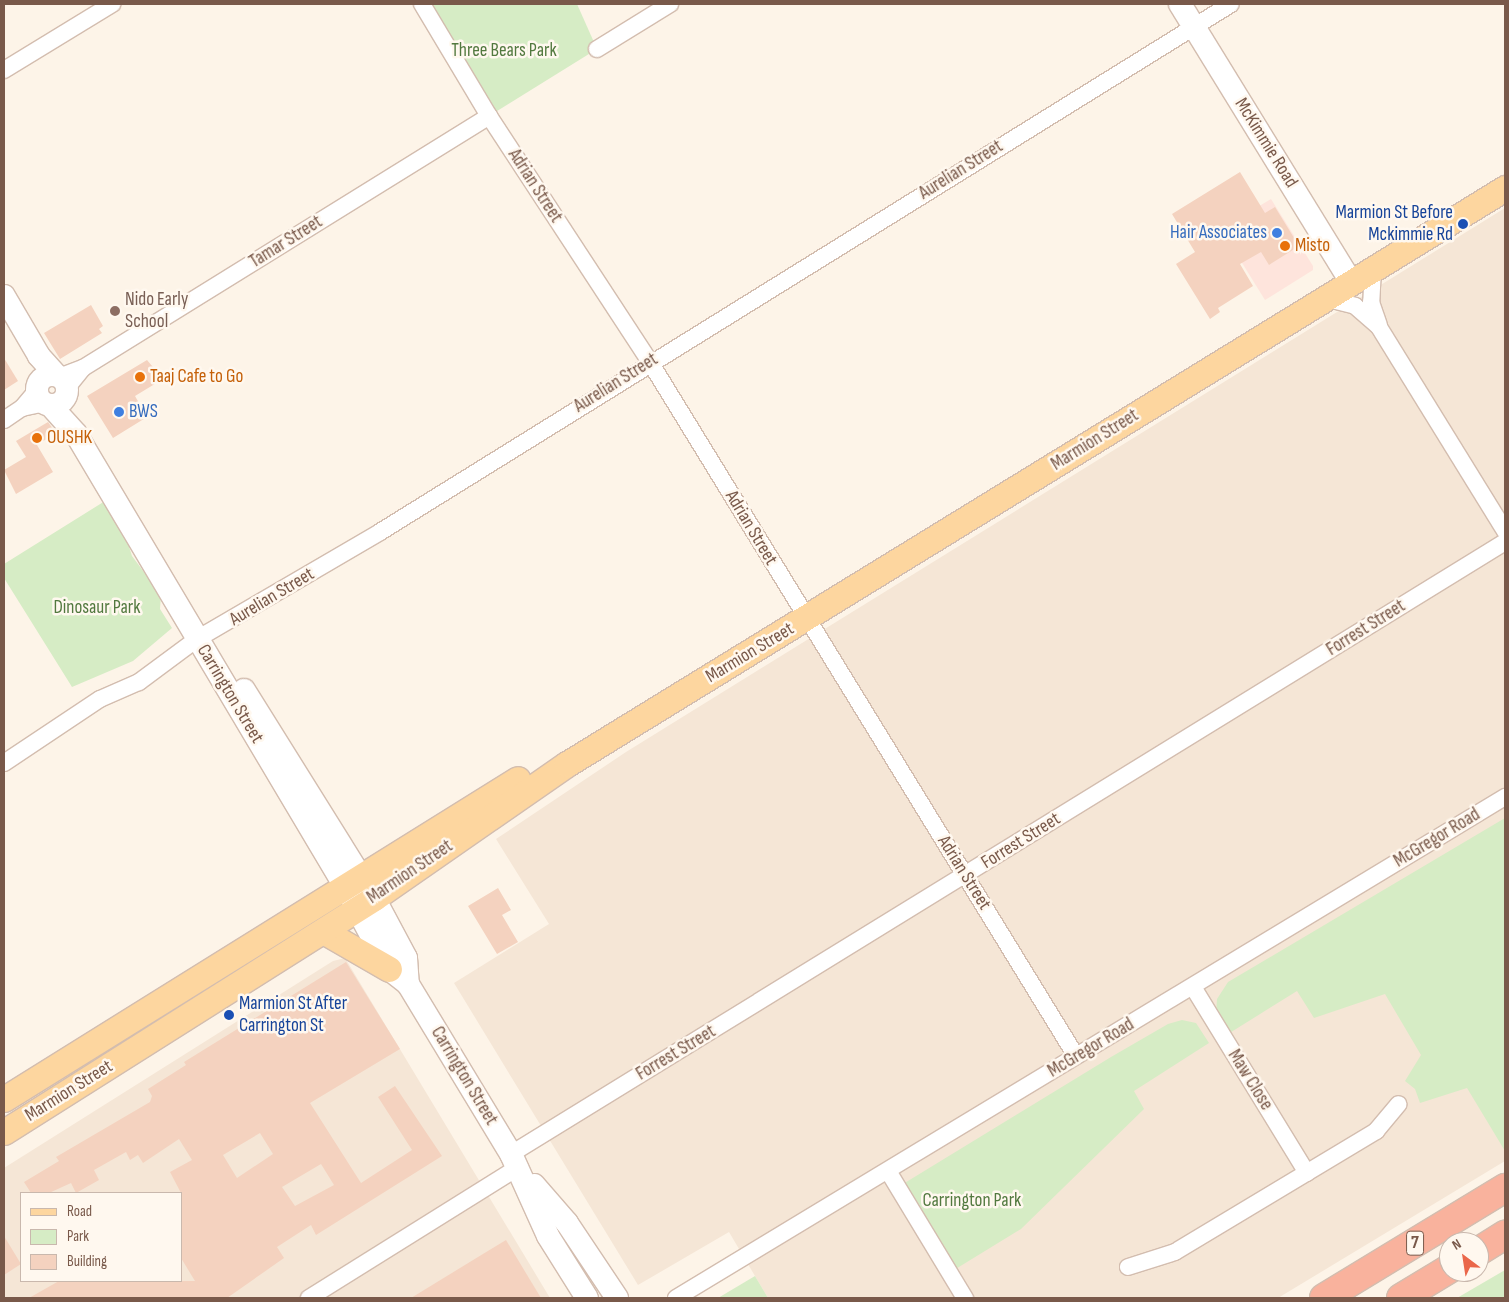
<!DOCTYPE html>
<html>
<head>
<meta charset="utf-8">
<style>
	body { margin:0 }
	#map { position:relative; width:1509px; height:1302px; overflow:hidden; background:#fdf4e8; font-family:"Sofia Sans Condensed",sans-serif }
	div>[style] { position:absolute }
	.residential>* { inset:0; background:#f5e6d6 }
	.commercial>* { inset:0; background:#fee4dc }
	.green>* { inset:0; background:#d6ecc5 }
	.building>* { inset:0; background:#f4d2bf }
	.roads { filter:drop-shadow(1px 0 #d3bdaf) drop-shadow(-1px 0 #d3bdaf) drop-shadow(0 1px #d3bdaf) drop-shadow(0 -1px #d3bdaf) }
	.street>* { height:16px; margin:-8px; padding:0 8px; transform-origin:8px; border-radius:8px; background:#fff }
	.secondary>* { height:22px; margin:-11px; padding:0 11px; transform-origin:11px; border-radius:11px; background:#fff }
	.secondary>.ring { margin:-11px; padding:0; box-sizing:content-box; background:none; border:22px solid #fff; border-radius:50% }
	.primary>* { height:25px; margin:-12.5px; padding:0 12.5px; transform-origin:12.5px; border-radius:12.5px; background:#fdd69f }
	.highway>* { height:28px; margin:-14px; padding:0 14px; transform-origin:14px; border-radius:14px; background:#f9b29d }
	.dots>* { width:14px; height:14px; translate:-50% -50%; box-sizing:border-box; border:2px solid #fff8ef; border-radius:50% }
	span { translate:-50% -50%; white-space:nowrap; text-align:center; line-height:1.15; -webkit-text-stroke:5px #fff8ef; paint-order:stroke }
	.shield-label span { padding:1px 4px; background:#fff8ef; border:1px solid; border-radius:4px; -webkit-text-stroke-width:0 }
	.shield-label { font-size:18px; color:#79594a; font-weight:700 }
	.park-label { font-size:19px; color:#52793f }
	.street-label { font-size:19px; color:#79594a }
	.transit-label { font-size:19px; color:#164399 }
	.right { translate:-100% -50%; text-align:right }
	.left { translate:0 -50%; text-align:left }
	.shop-label { font-size:19px; color:#366cbe }
	.food-label { font-size:19px; color:#c56008 }
	.education-label { font-size:19px; color:#785e54 }
	.frame { position:absolute; inset:0; border:5px solid #79594a; pointer-events:none }
	.legend { position:absolute; left:20px; top:1192px; width:162px; height:90px; box-sizing:border-box; background:#fff8ef; border:1px solid #c9b8ad; margin:0; padding:6px 9px; list-style:none; font-size:15px; color:#79594a }
	.legend li { display:flex; align-items:center; gap:10px; height:25px }
	.legend b { width:25px; border:1px solid #c9b8ad }
	.north { position:absolute; left:1439px; top:1232px; width:50px; height:50px; box-sizing:border-box; background:#fff8ef; border:1px solid #c9b8ad; border-radius:50%; rotate:329deg; font-size:14px; font-weight:700; line-height:20px; text-align:center; color:#79594a }
	.north::after { content:''; display:block; margin:auto; width:18px; height:22px; background:#ea674a; clip-path:polygon(50% 0,100% 100%,50% 72%,0 100%) }
</style>
</head>
<body>
<div id="map">
	<div class="residential">
		<div style="clip-path:polygon(1505px 208px,1505px 1161px,1278px 1298px,768px 1298px,729px 1232px,638px 1285px,454px 983px,549px 924px,496px 839px,626px 752px)"></div>
		<div style="clip-path:polygon(evenodd,345px 958px,550px 1298px,4px 1298px,4px 1168px,333px 961px,345px 958px,21px 1193px,181px 1193px,181px 1281px,21px 1281px,21px 1193px)"></div>
	</div>
	<div class="commercial">
		<div style="clip-path:polygon(1271px 199px,1313px 266px,1313px 270px,1265px 300px,1221px 229px)"></div>
	</div>
	<div class="green">
		<div style="clip-path:polygon(422px 4px,577px 4px,597px 49px,489px 116px)"></div>
		<div style="clip-path:polygon(105px 501px,125px 534px,132px 556px,161px 595px,160px 609px,172px 628px,133px 661px,72px 687px,4px 578px,4px 564px)"></div>
		<div style="clip-path:polygon(1505px 818px,1505px 1151px,1467px 1088px,1420px 1103px,1415px 1089px,1405px 1081px,1421px 1055px,1385px 994px,1314px 1018px,1297px 991px,1228px 1034px,1216px 1014px,1217px 999px,1228px 982px)"></div>
		<div style="clip-path:polygon(1182px 1020px,1196px 1023px,1209px 1043px,1134px 1091px,1144px 1109px,1021px 1229px,954px 1270px,903px 1184px,1111px 1057px,1168px 1024px)"></div>
		<div style="clip-path:polygon(1505px 1270px,1505px 1298px,1457px 1298px)"></div>
		<div style="clip-path:polygon(755px 1276px,768px 1298px,718px 1298px)"></div>
	</div>
	<div class="building">
		<div style="clip-path:polygon(1240px 172px,1265px 213px,1275px 207px,1299px 246px,1269px 265px,1261px 252px,1240px 264px,1253px 286px,1218px 308px,1220px 312px,1210px 319px,1176px 264px,1195px 252px,1172px 214px)"></div>
		<div style="clip-path:polygon(91px 305px,103px 326px,99px 329px,102px 333px,60px 359px,44px 333px)"></div>
		<div style="clip-path:polygon(4px 358px,18px 381px,4px 390px)"></div>
		<div style="clip-path:polygon(147px 360px,163px 379px,135px 396px,147px 417px,113px 438px,87px 396px)"></div>
		<div style="clip-path:polygon(48px 422px,56px 433px,37px 445px,53px 472px,16px 494px,4px 470px,26px 457px,16px 441px)"></div>
		<div style="clip-path:polygon(498px 888px,511px 910px,502px 915px,518px 942px,497px 954px,468px 906px)"></div>
		<div style="clip-path:polygon(evenodd,346px 962px,400px 1049px,310px 1103px,361px 1183px,412px 1150px,378px 1097px,395px 1086px,442px 1156px,316px 1235px,311px 1225px,277px 1247px,284px 1258px,227px 1298px,29px 1298px,59px 1281px,195px 1281px,181px 1258px,181px 1193px,170px 1172px,192px 1160px,179px 1139px,143px 1163px,138px 1155px,130px 1160px,126px 1152px,94px 1170px,99px 1180px,76px 1193px,71px 1183px,49px 1193px,31px 1193px,24px 1182px,59px 1161px,56px 1157px,150px 1102px,152px 1096px,148px 1089px,186px 1065px,184px 1062px,346px 962px,260px 1133px,273px 1154px,237px 1178px,223px 1155px,260px 1133px,346px 962px,321px 1164px,334px 1185px,295px 1206px,282px 1187px,321px 1164px)"></div>
		<div style="clip-path:polygon(4px 1236px,21px 1264px,4px 1275px)"></div>
		<div style="clip-path:polygon(506px 1240px,541px 1298px,411px 1298px,478px 1257px)"></div>
	</div>
	<div class="roads">
		<div class="street">
			<div style="left:422px;top:4px;width:131px;rotate:59.1deg"></div>
			<div style="left:489px;top:116px;width:294px;rotate:56.8deg"></div>
			<div style="left:650px;top:362px;width:814px;rotate:58.46deg"></div>
			<div style="left:597px;top:49px;width:86px;rotate:-31.7deg"></div>
			<div style="left:4px;top:70px;width:127px;rotate:-31.4deg"></div>
			<div style="left:1373px;top:269px;width:33px;rotate:93deg"></div>
			<div style="left:1371px;top:302px;width:24px;rotate:71deg"></div>
			<div style="left:1324px;top:298px;width:32px;rotate:14deg"></div>
			<div style="left:1355px;top:306px;width:32px;rotate:41deg"></div>
			<div style="left:1379px;top:327px;width:240px;rotate:58.3deg"></div>
			<div style="left:59px;top:377px;width:26px;rotate:-21deg"></div>
			<div style="left:83px;top:368px;width:478px;rotate:-31.8deg"></div>
			<div style="left:66px;top:389px;width:27px;rotate:-51deg"></div>
			<div style="left:22px;top:408px;width:23px;rotate:-50deg"></div>
			<div style="left:4px;top:420px;width:22px;rotate:-34deg"></div>
			<div style="left:22px;top:408px;width:24px;rotate:-12deg"></div>
			<div style="left:4px;top:763px;width:115px;rotate:-33.7deg"></div>
			<div style="left:100px;top:699px;width:43px;rotate:-23.6deg"></div>
			<div style="left:139px;top:682px;width:72px;rotate:-36.6deg"></div>
			<div style="left:197px;top:639px;width:212px;rotate:-30.3deg"></div>
			<div style="left:380px;top:532px;width:1001px;rotate:-31.82deg"></div>
			<div style="left:1193px;top:987px;width:218px;rotate:58.5deg"></div>
			<div style="left:511px;top:1154px;width:1167px;rotate:-31.62deg"></div>
			<div style="left:888px;top:1171px;width:149px;rotate:58.8deg"></div>
			<div style="left:1128px;top:1267px;width:49px;rotate:-17.7deg"></div>
			<div style="left:1175px;top:1252px;width:235px;rotate:-31deg"></div>
			<div style="left:1376px;top:1131px;width:35px;rotate:-50deg"></div>
			<div style="left:309px;top:1298px;width:248px;rotate:-32deg"></div>
			<div style="left:676px;top:1298px;width:969px;rotate:-31.15deg"></div>
		</div>
		<div class="secondary">
			<div style="left:1180px;top:4px;width:326px;rotate:58.4deg"></div>
			<div style="left:4px;top:296px;width:69px;rotate:59.7deg"></div>
			<div style="left:39px;top:356px;width:25px;rotate:48deg"></div>
			<div class="ring" style="left:37px;top:375px;width:8px;height:8px"></div>
			<div style="left:50px;top:405px;width:39px;rotate:48deg"></div>
			<div style="left:76px;top:434px;width:528px;rotate:59.26deg"></div>
			<div style="left:346px;top:888px;width:92px;rotate:62deg"></div>
			<div style="left:389px;top:969px;width:24px;rotate:38deg"></div>
			<div style="left:408px;top:984px;width:199px;rotate:58.8deg"></div>
			<div style="left:511px;top:1154px;width:90px;rotate:65.7deg"></div>
			<div style="left:548px;top:1236px;width:73px;rotate:57.8deg"></div>
			<div style="left:244px;top:690px;width:245px;rotate:58deg"></div>
			<div style="left:374px;top:898px;width:68px;rotate:61.9deg"></div>
			<div style="left:406px;top:958px;width:26px;rotate:86deg"></div>
			<div style="left:534px;top:1185px;width:50px;rotate:49deg"></div>
			<div style="left:567px;top:1223px;width:90px;rotate:56.3deg"></div>
		</div>
		<div class="primary">
			<div style="left:323px;top:931px;width:76px;rotate:29.9deg"></div>
			<div style="left:4px;top:1099px;width:605px;rotate:-31.91deg"></div>
			<div style="left:4px;top:1132px;width:438px;rotate:-32.3deg"></div>
			<div style="left:374px;top:898px;width:235px;rotate:-34.8deg"></div>
			<div style="left:567px;top:764px;width:1101px;rotate:-31.55deg"></div>
		</div>
		<div class="highway">
			<div style="left:1479px;top:1251px;width:31px;rotate:-32deg"></div>
			<div style="left:1324px;top:1298px;width:212px;rotate:-31.3deg"></div>
			<div style="left:1401px;top:1298px;width:56px;rotate:-31.1deg"></div>
		</div>
	</div>
	<div class="dots">
		<div style="left:1463px;top:224px;background:#1a4fb4"></div>
		<div style="left:1277px;top:233px;background:#3f7fe0"></div>
		<div style="left:1285px;top:246px;background:#e8710a"></div>
		<div style="left:115px;top:311px;background:#8d6e63"></div>
		<div style="left:140px;top:377px;background:#e8710a"></div>
		<div style="left:119px;top:412px;background:#3f7fe0"></div>
		<div style="left:37px;top:438px;background:#e8710a"></div>
		<div style="left:229px;top:1015px;background:#1a4fb4"></div>
	</div>
	<div class="shield-label">
		<span style="left:1415px;top:1243px">7</span>
	</div>
	<div class="park-label">
		<span style="left:504px;top:51px">Three Bears Park</span>
		<span style="left:97px;top:608px">Dinosaur Park</span>
		<span style="left:972px;top:1201px">Carrington Park</span>
	</div>
	<div class="street-label">
		<span style="left:1266px;top:143px;rotate:58deg">McKimmie Road</span>
		<span style="left:961px;top:170px;rotate:-32deg">Aurelian Street</span>
		<span style="left:535px;top:186px;rotate:57deg">Adrian Street</span>
		<span style="left:286px;top:242px;rotate:-32deg">Tamar Street</span>
		<span style="left:616px;top:383px;rotate:-32deg">Aurelian Street</span>
		<span style="left:1095px;top:440px;rotate:-32deg">Marmion Street</span>
		<span style="left:751px;top:528px;rotate:59deg">Adrian Street</span>
		<span style="left:272px;top:597px;rotate:-31deg">Aurelian Street</span>
		<span style="left:1366px;top:628px;rotate:-32deg">Forrest Street</span>
		<span style="left:750px;top:653px;rotate:-31deg">Marmion Street</span>
		<span style="left:230px;top:694px;rotate:59deg">Carrington Street</span>
		<span style="left:1437px;top:838px;rotate:-31deg">McGregor Road</span>
		<span style="left:1021px;top:841px;rotate:-32deg">Forrest Street</span>
		<span style="left:410px;top:872px;rotate:-34deg">Marmion Street</span>
		<span style="left:964px;top:873px;rotate:58deg">Adrian Street</span>
		<span style="left:1091px;top:1048px;rotate:-31deg">McGregor Road</span>
		<span style="left:676px;top:1053px;rotate:-31deg">Forrest Street</span>
		<span style="left:464px;top:1076px;rotate:59deg">Carrington Street</span>
		<span style="left:1250px;top:1080px;rotate:58deg">Maw Close</span>
		<span style="left:69px;top:1091px;rotate:-32deg">Marmion Street</span>
	</div>
	<div class="transit-label">
		<span class="right" style="left:1453px;top:224px">Marmion St Before<br>Mckimmie Rd</span>
		<span class="left" style="left:239px;top:1015px">Marmion St After<br>Carrington St</span>
	</div>
	<div class="shop-label">
		<span class="right" style="left:1267px;top:233px">Hair Associates</span>
		<span class="left" style="left:129px;top:412px">BWS</span>
	</div>
	<div class="food-label">
		<span class="left" style="left:1295px;top:246px">Misto</span>
		<span class="left" style="left:150px;top:377px">Taaj Cafe to Go</span>
		<span class="left" style="left:47px;top:438px">OUSHK</span>
	</div>
	<div class="education-label">
		<span class="left" style="left:125px;top:311px">Nido Early<br>School</span>
	</div>
	<div class="frame"></div>
	<ul class="legend">
	<li><b style="height:6px;background:#fdd69f"></b>Road</li>
	<li><b style="height:14px;background:#d6ecc5"></b>Park</li>
	<li><b style="height:14px;background:#f4d2bf"></b>Building</li>
	</ul>
	<div class="north">N</div>
</div>
</body>
</html>
